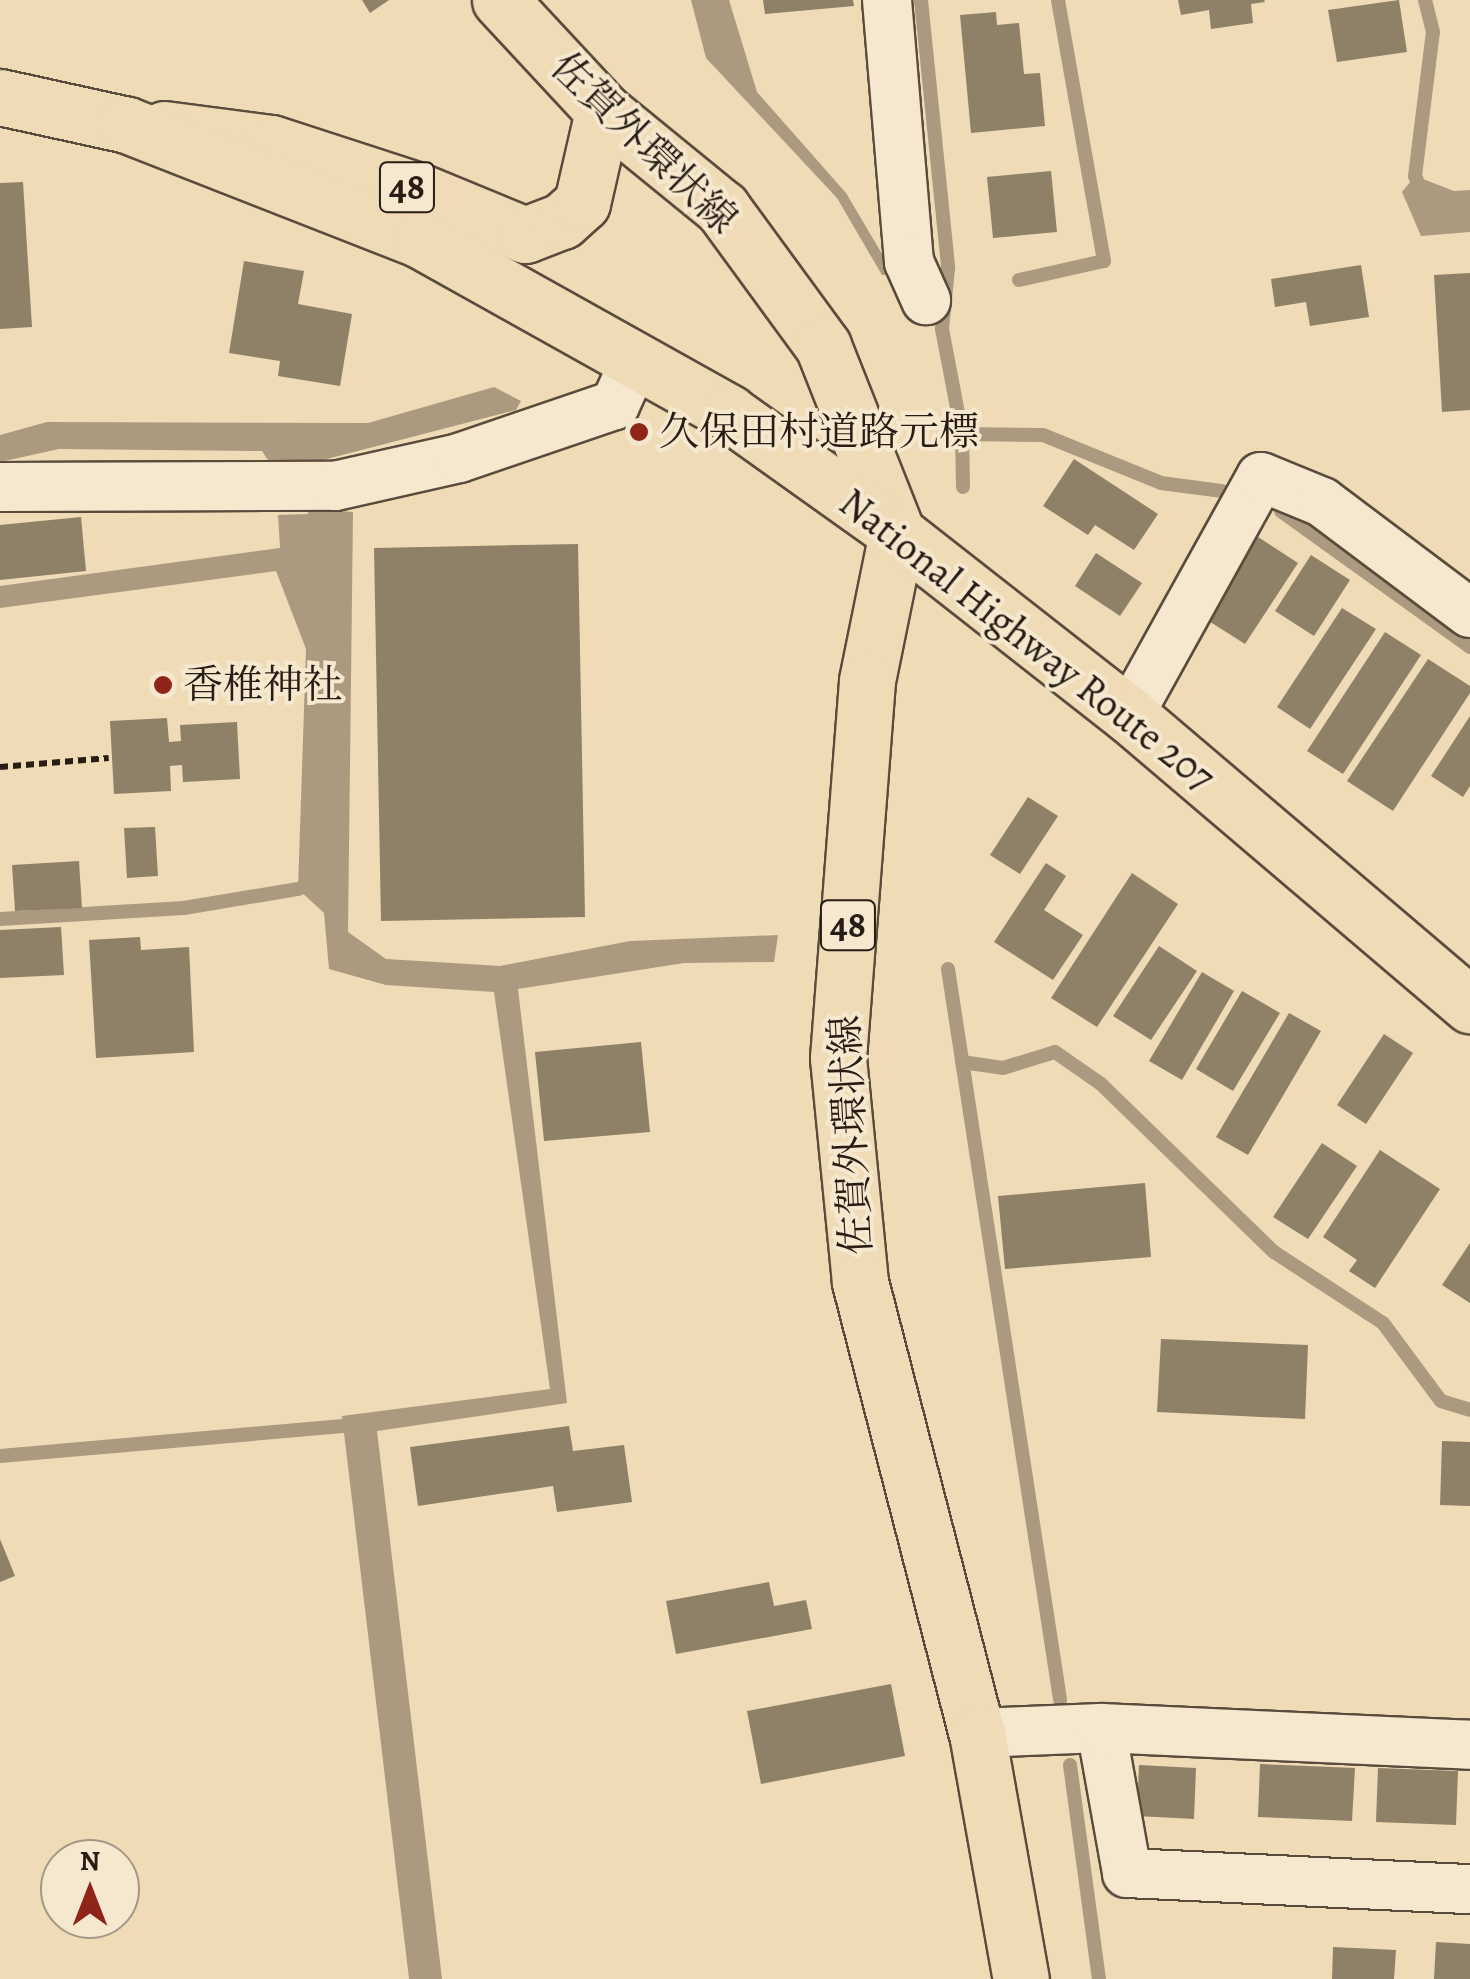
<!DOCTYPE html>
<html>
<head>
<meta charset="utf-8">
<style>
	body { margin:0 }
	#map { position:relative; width:1470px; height:1979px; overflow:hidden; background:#efdbb5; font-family:Alegreya,"Noto Serif JP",serif }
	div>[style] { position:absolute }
	.water>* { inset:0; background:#ab9a7f }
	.stream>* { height:14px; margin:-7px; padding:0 7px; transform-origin:7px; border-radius:7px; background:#ab9a7f }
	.building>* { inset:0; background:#8f8068 }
	.path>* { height:6px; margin-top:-3px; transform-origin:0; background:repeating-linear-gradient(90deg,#281d15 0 8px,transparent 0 13px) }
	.roads { filter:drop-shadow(2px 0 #5a4c3d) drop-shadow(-2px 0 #5a4c3d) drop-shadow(0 2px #5a4c3d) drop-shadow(0 -2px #5a4c3d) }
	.street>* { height:48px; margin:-24px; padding:0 24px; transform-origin:24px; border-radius:24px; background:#f5e8cf }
	.primary>* { height:55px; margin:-27.5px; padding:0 27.5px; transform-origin:27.5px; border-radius:27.5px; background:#efdbb5 }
	.highway>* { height:55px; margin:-27.5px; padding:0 27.5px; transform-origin:27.5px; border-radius:27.5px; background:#efdbb5 }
	.dots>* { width:28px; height:28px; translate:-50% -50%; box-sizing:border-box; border:5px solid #f5e8cf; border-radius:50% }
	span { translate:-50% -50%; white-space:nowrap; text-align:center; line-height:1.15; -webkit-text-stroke:8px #f5e8cf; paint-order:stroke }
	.shield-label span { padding:2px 8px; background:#f5e8cf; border:2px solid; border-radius:8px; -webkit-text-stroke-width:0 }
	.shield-label { font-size:38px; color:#281d15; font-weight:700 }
	.street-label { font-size:40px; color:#281d15 }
	.poi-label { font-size:40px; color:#281d15 }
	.left { translate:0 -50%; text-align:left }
	.north { position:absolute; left:40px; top:1839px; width:100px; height:100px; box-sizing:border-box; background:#f5e8cf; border:2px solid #a39785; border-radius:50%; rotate:0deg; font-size:28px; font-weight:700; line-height:40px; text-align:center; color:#281d15 }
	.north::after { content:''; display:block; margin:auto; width:35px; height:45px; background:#8f2418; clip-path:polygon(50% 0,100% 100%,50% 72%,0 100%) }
</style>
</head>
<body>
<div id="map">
	<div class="water">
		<div style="clip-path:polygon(691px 0,729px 0,757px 92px,846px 193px,894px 274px,882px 275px,837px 198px,706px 58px)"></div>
		<div style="clip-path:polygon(1415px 176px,1454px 191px,1470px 190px,1470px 232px,1421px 236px,1402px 192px)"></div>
		<div style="clip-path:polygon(494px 387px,521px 401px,516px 410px,323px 460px,328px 510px,353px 512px,348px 932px,386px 959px,500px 966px,630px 941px,778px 935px,774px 962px,684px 963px,518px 989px,567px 1403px,377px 1431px,442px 1979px,409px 1979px,342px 1416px,550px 1389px,494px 992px,386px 985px,329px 969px,324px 913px,298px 889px,306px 649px,276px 571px,0 608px,0 586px,280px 548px,278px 515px,308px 514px,302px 462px,271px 465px,262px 451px,59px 449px,0 462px,0 435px,47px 422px,368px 423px)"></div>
	</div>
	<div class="stream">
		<div style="left:921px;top:0;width:269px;rotate:84.2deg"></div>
		<div style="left:948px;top:268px;width:61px;rotate:95.6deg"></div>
		<div style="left:942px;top:329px;width:107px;rotate:79.2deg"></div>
		<div style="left:962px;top:434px;width:53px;rotate:88.9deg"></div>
		<div style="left:1421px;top:190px;width:15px;rotate:-113deg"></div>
		<div style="left:1415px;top:176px;width:145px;rotate:-82.9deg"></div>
		<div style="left:1433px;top:32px;width:33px;rotate:-104deg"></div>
		<div style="left:1019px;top:280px;width:87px;rotate:-12.6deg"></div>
		<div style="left:1104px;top:261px;width:265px;rotate:-100deg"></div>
		<div style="left:962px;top:434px;width:81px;rotate:0.7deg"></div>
		<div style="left:1043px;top:435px;width:127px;rotate:22.1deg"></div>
		<div style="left:1161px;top:483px;width:62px;rotate:7.5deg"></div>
		<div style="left:1281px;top:511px;width:233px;rotate:35.7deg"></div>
		<div style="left:0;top:919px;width:184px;rotate:-3.4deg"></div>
		<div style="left:184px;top:908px;width:116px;rotate:-9.5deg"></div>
		<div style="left:948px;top:969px;width:739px;rotate:81.28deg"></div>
		<div style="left:962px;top:1062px;width:41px;rotate:8.3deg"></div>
		<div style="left:1003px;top:1068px;width:54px;rotate:-17.1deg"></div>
		<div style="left:1055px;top:1052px;width:56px;rotate:34.8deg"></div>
		<div style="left:1101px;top:1084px;width:241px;rotate:44.2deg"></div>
		<div style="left:1274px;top:1252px;width:130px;rotate:33.1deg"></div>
		<div style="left:1383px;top:1323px;width:97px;rotate:53.4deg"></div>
		<div style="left:1441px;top:1401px;width:30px;rotate:17deg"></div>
		<div style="left:0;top:1456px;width:344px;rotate:-5deg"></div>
		<div style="left:1070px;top:1765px;width:216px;rotate:82.3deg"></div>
	</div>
	<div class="building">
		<div style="clip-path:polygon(362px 0,389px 0,370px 13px)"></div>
		<div style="clip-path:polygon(763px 0,853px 0,854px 6px,765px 14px)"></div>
		<div style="clip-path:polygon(1178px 0,1264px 0,1265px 2px,1251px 4px,1253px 23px,1211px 29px,1209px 10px,1181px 15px)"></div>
		<div style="clip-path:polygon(1399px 0,1407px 52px,1337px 62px,1328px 10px)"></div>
		<div style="clip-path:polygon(996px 12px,997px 25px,1019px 23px,1024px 74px,1040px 73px,1045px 126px,971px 133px,960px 15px)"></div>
		<div style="clip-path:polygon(1051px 171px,1057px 232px,993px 238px,987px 177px)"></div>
		<div style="clip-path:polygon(23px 182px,32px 327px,0 329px,0 183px)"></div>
		<div style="clip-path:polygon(244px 261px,304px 271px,298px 304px,352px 314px,340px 386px,278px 376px,280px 361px,229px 353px)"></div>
		<div style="clip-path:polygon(1361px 265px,1369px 317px,1310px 326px,1306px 302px,1275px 307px,1271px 279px)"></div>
		<div style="clip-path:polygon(1470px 273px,1470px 410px,1442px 412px,1434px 275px)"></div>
		<div style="clip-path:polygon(1074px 459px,1158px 514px,1134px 550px,1095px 525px,1088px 535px,1043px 506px)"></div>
		<div style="clip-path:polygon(81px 517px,86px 571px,0 580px,0 525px)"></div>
		<div style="clip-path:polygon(1258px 537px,1298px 563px,1245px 644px,1204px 618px)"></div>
		<div style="clip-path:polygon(578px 544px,585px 917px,381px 921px,374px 548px)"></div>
		<div style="clip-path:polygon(1096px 553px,1142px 583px,1120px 616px,1075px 586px)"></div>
		<div style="clip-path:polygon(1311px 555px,1350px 580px,1314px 636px,1275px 611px)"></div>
		<div style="clip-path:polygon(1342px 608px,1376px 629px,1310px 729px,1277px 707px)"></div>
		<div style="clip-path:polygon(1385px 632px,1421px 655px,1343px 774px,1307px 751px)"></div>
		<div style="clip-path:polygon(1428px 659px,1470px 686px,1470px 693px,1393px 811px,1347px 781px)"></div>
		<div style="clip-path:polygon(1470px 716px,1470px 786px,1463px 797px,1431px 776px)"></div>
		<div style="clip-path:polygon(167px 718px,169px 742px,181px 741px,180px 725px,237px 722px,240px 779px,183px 782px,182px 765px,170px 766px,171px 791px,114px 794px,110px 721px)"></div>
		<div style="clip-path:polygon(1028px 797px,1058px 816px,1020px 874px,990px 855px)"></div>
		<div style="clip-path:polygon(155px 827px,158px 876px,127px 878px,124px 828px)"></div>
		<div style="clip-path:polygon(79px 861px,82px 908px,15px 911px,12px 865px)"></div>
		<div style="clip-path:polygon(1046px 863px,1066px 876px,1044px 910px,1083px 935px,1053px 980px,994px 942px)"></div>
		<div style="clip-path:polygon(1132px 873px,1178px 904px,1097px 1027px,1051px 998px)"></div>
		<div style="clip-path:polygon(61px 927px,64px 975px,0 978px,0 930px)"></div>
		<div style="clip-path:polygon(140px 937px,141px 950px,189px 947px,194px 1052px,96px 1058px,89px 940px)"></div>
		<div style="clip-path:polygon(1159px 946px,1197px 971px,1151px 1040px,1113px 1016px)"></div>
		<div style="clip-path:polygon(1202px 972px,1234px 991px,1182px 1080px,1149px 1061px)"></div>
		<div style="clip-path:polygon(1242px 991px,1280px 1013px,1233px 1091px,1196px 1069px)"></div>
		<div style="clip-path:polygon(1289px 1013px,1321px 1031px,1248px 1155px,1216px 1137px)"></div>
		<div style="clip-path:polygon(1384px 1034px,1413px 1053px,1366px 1124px,1337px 1105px)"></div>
		<div style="clip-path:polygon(641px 1042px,650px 1132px,544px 1141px,535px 1052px)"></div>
		<div style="clip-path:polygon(1322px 1143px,1357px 1166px,1308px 1239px,1273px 1217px)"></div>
		<div style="clip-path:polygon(1380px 1150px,1440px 1189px,1375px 1288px,1349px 1271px,1357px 1260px,1323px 1237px)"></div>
		<div style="clip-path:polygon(1145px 1183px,1151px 1257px,1005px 1269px,998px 1196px)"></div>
		<div style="clip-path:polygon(1470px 1243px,1470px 1303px,1442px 1285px)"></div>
		<div style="clip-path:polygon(1161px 1339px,1308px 1345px,1305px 1419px,1157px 1412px)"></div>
		<div style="clip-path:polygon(569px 1426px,573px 1451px,624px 1445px,632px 1502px,557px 1512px,553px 1486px,418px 1506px,410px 1447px)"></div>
		<div style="clip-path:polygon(1442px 1441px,1470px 1442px,1470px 1506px,1440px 1505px)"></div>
		<div style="clip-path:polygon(0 1539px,15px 1576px,0 1582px)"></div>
		<div style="clip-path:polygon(769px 1582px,774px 1606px,806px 1600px,812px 1629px,676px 1654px,666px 1601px)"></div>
		<div style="clip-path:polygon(891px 1684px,905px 1756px,761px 1784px,747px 1711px)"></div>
		<div style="clip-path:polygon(1260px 1764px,1355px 1768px,1352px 1821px,1258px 1817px)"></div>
		<div style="clip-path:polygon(1139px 1765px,1196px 1768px,1194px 1819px,1137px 1816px)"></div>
		<div style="clip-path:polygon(1378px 1768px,1458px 1771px,1456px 1825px,1376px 1822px)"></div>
		<div style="clip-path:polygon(1436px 1942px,1470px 1944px,1470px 1979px,1434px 1979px)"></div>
		<div style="clip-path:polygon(1333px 1947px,1396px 1950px,1394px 1979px,1332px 1979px)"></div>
	</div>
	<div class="path">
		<div style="left:0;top:767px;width:109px;rotate:-4.7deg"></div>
	</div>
	<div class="roads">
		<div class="street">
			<div style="left:887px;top:0;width:263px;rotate:85.2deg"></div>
			<div style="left:909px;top:262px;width:42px;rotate:65.9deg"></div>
			<div style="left:0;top:487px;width:335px;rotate:-0.2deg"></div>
			<div style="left:335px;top:486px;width:127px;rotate:-12.7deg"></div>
			<div style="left:459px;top:458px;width:165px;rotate:-18.8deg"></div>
			<div style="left:615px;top:405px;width:48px;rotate:-65.6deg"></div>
			<div style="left:1129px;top:715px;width:272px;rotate:-61deg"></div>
			<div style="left:1261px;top:477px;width:66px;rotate:22.3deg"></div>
			<div style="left:1322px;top:502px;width:185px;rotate:36.9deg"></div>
			<div style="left:1101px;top:1728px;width:147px;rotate:79.8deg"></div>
			<div style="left:1127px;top:1873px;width:343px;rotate:2.7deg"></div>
			<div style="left:977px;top:1733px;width:124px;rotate:-2.3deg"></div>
			<div style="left:1101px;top:1728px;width:369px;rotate:2.6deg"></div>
		</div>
		<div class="primary">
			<div style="left:500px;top:0;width:151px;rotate:47.1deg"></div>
			<div style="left:603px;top:111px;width:154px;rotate:39.2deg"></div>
			<div style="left:722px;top:208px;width:171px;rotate:53.8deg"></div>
			<div style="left:823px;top:346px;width:201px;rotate:68.4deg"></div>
			<div style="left:897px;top:533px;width:151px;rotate:101.5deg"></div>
			<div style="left:867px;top:681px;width:378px;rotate:94.4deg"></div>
			<div style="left:838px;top:1058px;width:225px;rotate:84.4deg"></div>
			<div style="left:860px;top:1282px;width:466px;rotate:75.5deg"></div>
			<div style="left:977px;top:1733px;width:250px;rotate:79.9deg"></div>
			<div style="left:164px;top:129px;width:108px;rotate:7.5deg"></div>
			<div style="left:271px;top:143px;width:152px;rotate:18deg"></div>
			<div style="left:416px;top:190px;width:118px;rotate:22.4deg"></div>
			<div style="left:525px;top:235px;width:40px;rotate:-21deg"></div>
			<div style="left:562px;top:221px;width:27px;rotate:-42deg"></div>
			<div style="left:582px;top:203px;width:94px;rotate:-77.1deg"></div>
		</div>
		<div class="highway">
			<div style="left:0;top:97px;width:130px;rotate:12.4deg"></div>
			<div style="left:127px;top:125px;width:315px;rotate:21.4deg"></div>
			<div style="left:420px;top:240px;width:354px;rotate:29.2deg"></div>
			<div style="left:729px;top:413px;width:206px;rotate:35.5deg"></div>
			<div style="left:897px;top:533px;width:295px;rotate:38.1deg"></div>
			<div style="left:1129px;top:715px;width:448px;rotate:40.4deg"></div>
		</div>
	</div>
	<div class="dots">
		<div style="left:639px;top:432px;background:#8f2418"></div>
		<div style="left:163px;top:685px;background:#8f2418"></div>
	</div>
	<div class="shield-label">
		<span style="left:407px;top:187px">48</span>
		<span style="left:848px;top:925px">48</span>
	</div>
	<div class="street-label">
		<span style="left:644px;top:143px;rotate:44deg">佐賀外環状線</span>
		<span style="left:1027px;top:640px;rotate:38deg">National Highway Route 207</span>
		<span style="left:851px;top:1135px;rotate:-93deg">佐賀外環状線</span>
	</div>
	<div class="poi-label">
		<span class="left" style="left:659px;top:432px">久保田村道路元標</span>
		<span class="left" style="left:183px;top:685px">香椎神社</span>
	</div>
	<div class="north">N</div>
</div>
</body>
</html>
